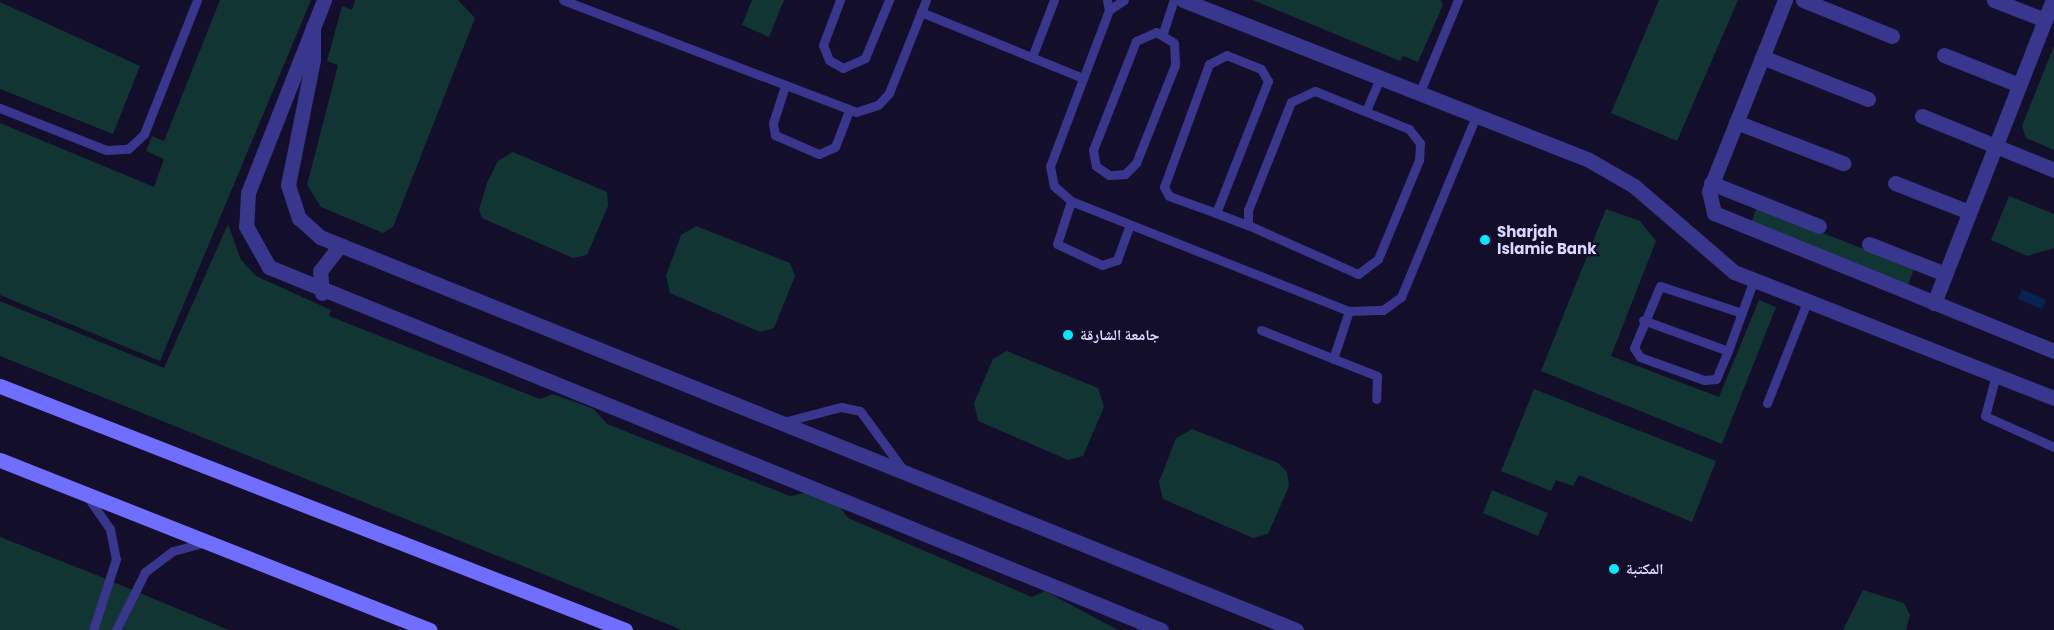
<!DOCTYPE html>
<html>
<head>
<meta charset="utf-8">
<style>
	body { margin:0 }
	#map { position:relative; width:2054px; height:630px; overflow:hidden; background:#130e2a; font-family:Poppins,"Noto Naskh Arabic",sans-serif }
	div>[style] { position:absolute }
	.green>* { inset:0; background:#113533 }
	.water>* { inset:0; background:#08234f }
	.lane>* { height:9px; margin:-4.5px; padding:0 4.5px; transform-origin:4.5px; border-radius:4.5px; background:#38368d }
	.street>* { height:15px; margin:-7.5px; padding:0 7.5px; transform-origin:7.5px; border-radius:7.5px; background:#38368d }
	.secondary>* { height:15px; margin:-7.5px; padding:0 7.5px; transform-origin:7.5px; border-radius:7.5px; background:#706eff }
	.dots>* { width:16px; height:16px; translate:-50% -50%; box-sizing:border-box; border:3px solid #130e2a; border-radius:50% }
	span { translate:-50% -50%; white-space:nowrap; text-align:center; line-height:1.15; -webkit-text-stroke:4.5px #130e2a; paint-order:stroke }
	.poi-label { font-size:15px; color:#dbd7ff; font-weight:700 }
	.left { translate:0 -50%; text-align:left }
</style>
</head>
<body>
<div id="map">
	<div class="green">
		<div style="clip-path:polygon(220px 0,311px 0,160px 361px,0 295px,0 123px,154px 187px,164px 159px,146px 151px,152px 136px,164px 141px)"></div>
		<div style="clip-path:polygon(355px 0,458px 0,475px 18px,393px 227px,383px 233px,321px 207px,307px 185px,338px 65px,327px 61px,342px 6px,352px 10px)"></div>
		<div style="clip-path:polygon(752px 0,784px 0,769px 37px,742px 25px)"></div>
		<div style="clip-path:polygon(1253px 0,1441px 0,1443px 5px,1418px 62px,1403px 56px,1400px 61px)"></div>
		<div style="clip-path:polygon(1659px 0,1738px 0,1677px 141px,1611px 113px)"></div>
		<div style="clip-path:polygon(0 2px,140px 66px,113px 134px,0 89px)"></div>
		<div style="clip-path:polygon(2054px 46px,2054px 150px,2026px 138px,2022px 126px)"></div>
		<div style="clip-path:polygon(513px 152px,607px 192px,608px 206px,587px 255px,573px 258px,482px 218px,479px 209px,487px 183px,498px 161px)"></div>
		<div style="clip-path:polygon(2009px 196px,2054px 214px,2054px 248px,2027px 256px,1991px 240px)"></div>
		<div style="clip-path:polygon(1757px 207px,1914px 269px,1908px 285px,1751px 223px)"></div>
		<div style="clip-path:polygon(1606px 209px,1640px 221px,1656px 241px,1611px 356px,1719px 397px,1759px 300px,1776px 307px,1722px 444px,1541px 371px)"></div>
		<div style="clip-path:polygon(228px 224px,241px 260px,256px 276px,331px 310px,329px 316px,540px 399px,553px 394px,594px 409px,607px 424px,790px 496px,805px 493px,840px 507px,848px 518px,1032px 597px,1045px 591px,1118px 630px,682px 630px,0 356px,0 301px,164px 368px)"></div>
		<div style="clip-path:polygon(696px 226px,790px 263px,795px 276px,774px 328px,760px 332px,670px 293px,666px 276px,681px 235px)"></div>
		<div style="clip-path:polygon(1007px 351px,1098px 388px,1104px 407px,1083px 456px,1068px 460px,978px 421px,974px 403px,993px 359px)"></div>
		<div style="clip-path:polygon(1534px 389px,1716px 461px,1692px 522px,1579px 475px,1573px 486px,1556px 480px,1551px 491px,1501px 471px)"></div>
		<div style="clip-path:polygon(1192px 429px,1278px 463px,1287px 472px,1289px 486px,1268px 534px,1253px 538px,1163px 499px,1159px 482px,1176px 438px)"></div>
		<div style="clip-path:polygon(1492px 490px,1548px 513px,1538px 536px,1483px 513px)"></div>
		<div style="clip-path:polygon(0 537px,94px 574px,229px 630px,0 630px)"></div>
		<div style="clip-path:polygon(1863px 590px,1904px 603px,1910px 615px,1906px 630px,1843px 630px)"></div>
	</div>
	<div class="water">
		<div style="clip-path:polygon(2022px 289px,2046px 300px,2042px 309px,2018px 299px)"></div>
	</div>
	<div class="lane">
		<div style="left:563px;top:0;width:314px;rotate:20.9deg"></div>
		<div style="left:856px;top:112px;width:23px;rotate:-18deg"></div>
		<div style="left:878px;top:105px;width:16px;rotate:-47deg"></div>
		<div style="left:889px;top:93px;width:100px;rotate:-68.3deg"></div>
		<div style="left:840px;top:0;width:48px;rotate:110.7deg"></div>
		<div style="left:823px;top:45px;width:16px;rotate:68deg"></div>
		<div style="left:829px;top:60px;width:16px;rotate:30deg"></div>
		<div style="left:843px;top:68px;width:24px;rotate:-24deg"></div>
		<div style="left:865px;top:58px;width:63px;rotate:-67.5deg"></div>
		<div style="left:1107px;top:0;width:10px;rotate:79deg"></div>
		<div style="left:1109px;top:10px;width:167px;rotate:110.7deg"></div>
		<div style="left:1050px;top:166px;width:20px;rotate:79deg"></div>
		<div style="left:1054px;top:186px;width:23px;rotate:41deg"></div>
		<div style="left:1071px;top:201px;width:299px;rotate:21.6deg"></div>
		<div style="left:1349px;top:311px;width:34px;rotate:-2deg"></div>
		<div style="left:1383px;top:310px;width:22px;rotate:-36deg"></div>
		<div style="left:1401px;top:297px;width:196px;rotate:-67.5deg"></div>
		<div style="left:1109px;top:10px;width:18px;rotate:-34deg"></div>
		<div style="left:921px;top:12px;width:175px;rotate:22.2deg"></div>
		<div style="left:1156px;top:32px;width:21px;rotate:31deg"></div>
		<div style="left:1174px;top:43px;width:22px;rotate:87deg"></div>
		<div style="left:1175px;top:65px;width:105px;rotate:111.7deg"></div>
		<div style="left:1136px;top:163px;width:16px;rotate:135deg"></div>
		<div style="left:1125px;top:174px;width:16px;rotate:176deg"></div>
		<div style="left:1109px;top:175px;width:16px;rotate:-145deg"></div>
		<div style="left:1096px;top:166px;width:16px;rotate:-101deg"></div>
		<div style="left:1093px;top:150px;width:117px;rotate:-68.5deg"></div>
		<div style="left:1136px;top:41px;width:22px;rotate:-24deg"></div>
		<div style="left:1163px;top:33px;width:35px;rotate:-72deg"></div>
		<div style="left:1032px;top:57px;width:61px;rotate:-68.9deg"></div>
		<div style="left:785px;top:86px;width:39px;rotate:108deg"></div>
		<div style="left:773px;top:123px;width:12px;rotate:81deg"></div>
		<div style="left:775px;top:135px;width:48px;rotate:23.4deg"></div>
		<div style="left:819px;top:154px;width:17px;rotate:-24deg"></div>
		<div style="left:835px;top:147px;width:39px;rotate:-69deg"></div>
		<div style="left:1315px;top:91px;width:101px;rotate:22deg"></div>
		<div style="left:1409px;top:129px;width:18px;rotate:52deg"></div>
		<div style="left:1420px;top:143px;width:17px;rotate:93deg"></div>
		<div style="left:1419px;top:160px;width:107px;rotate:112.5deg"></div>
		<div style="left:1378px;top:259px;width:25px;rotate:143deg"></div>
		<div style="left:1358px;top:274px;width:120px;rotate:-156deg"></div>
		<div style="left:1248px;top:225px;width:15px;rotate:-90deg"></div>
		<div style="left:1248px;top:210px;width:116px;rotate:-68.3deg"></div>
		<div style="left:1291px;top:102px;width:26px;rotate:-25deg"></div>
		<div style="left:1419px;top:94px;width:102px;rotate:-67.5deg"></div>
		<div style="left:0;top:108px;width:114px;rotate:21.6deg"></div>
		<div style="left:106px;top:150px;width:22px;rotate:-3deg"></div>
		<div style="left:128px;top:149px;width:22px;rotate:-43deg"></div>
		<div style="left:144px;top:134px;width:144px;rotate:-68.4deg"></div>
		<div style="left:1366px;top:111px;width:36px;rotate:-67deg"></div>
		<div style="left:1071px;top:201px;width:45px;rotate:108deg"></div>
		<div style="left:1057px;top:244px;width:50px;rotate:25deg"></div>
		<div style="left:1102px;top:265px;width:16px;rotate:-18deg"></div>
		<div style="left:1117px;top:260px;width:37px;rotate:-70deg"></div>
		<div style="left:1216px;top:213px;width:142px;rotate:-68.5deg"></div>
		<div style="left:1268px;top:81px;width:14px;rotate:-120deg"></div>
		<div style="left:1261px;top:69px;width:37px;rotate:-158deg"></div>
		<div style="left:1227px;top:55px;width:20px;rotate:153deg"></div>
		<div style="left:1209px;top:64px;width:131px;rotate:110.1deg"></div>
		<div style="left:1164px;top:187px;width:10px;rotate:61deg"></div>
		<div style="left:1169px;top:196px;width:50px;rotate:19.9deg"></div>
		<div style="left:1216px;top:213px;width:34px;rotate:21deg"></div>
		<div style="left:1742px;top:313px;width:86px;rotate:-161.8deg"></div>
		<div style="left:1660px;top:286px;width:67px;rotate:112.8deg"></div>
		<div style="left:1634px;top:348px;width:11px;rotate:56deg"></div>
		<div style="left:1640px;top:357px;width:68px;rotate:19.8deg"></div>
		<div style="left:1704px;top:380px;width:12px;rotate:-5deg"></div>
		<div style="left:1716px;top:379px;width:30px;rotate:-67deg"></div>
		<div style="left:1728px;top:351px;width:73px;rotate:-70.1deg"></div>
		<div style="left:1643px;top:320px;width:90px;rotate:20deg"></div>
		<div style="left:1261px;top:330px;width:125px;rotate:21.6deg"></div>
		<div style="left:1377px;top:376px;width:23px;rotate:92deg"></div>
		<div style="left:1333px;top:359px;width:51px;rotate:-71.6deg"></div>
		<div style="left:1996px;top:375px;width:42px;rotate:105deg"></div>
		<div style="left:1985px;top:416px;width:76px;rotate:24.2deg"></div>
		<div style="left:1767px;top:403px;width:109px;rotate:-68.4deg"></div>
		<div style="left:787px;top:421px;width:56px;rotate:-14.5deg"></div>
		<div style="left:841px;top:407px;width:19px;rotate:12deg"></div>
		<div style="left:860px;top:411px;width:71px;rotate:53.6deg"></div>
		<div style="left:89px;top:499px;width:37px;rotate:55deg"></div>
		<div style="left:110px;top:529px;width:31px;rotate:79deg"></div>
		<div style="left:116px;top:559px;width:75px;rotate:107.9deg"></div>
		<div style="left:116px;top:630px;width:65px;rotate:-63.4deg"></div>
		<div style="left:145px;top:572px;width:35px;rotate:-37deg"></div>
		<div style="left:173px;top:551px;width:31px;rotate:-15deg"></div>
	</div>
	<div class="street">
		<div style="left:324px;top:0;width:207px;rotate:111.5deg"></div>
		<div style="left:248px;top:193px;width:33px;rotate:93deg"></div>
		<div style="left:246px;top:226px;width:47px;rotate:60.7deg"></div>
		<div style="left:269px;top:267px;width:963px;rotate:22.14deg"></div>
		<div style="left:1183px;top:0;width:436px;rotate:21.5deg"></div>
		<div style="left:1589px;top:160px;width:52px;rotate:30deg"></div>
		<div style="left:1634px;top:186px;width:132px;rotate:40.7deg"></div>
		<div style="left:1734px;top:272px;width:344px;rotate:21.5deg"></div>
		<div style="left:1785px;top:0;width:206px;rotate:111.7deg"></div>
		<div style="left:1709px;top:191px;width:23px;rotate:77deg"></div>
		<div style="left:1714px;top:213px;width:367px;rotate:22.1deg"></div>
		<div style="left:1803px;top:0;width:96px;rotate:22deg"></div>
		<div style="left:1994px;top:0;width:55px;rotate:21.4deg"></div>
		<div style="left:313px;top:27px;width:33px;rotate:90deg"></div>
		<div style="left:313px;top:60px;width:127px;rotate:101.3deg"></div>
		<div style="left:288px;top:185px;width:35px;rotate:72deg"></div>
		<div style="left:299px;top:218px;width:28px;rotate:42deg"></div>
		<div style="left:320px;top:237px;width:1052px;rotate:21.93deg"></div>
		<div style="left:1944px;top:55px;width:81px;rotate:21.8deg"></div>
		<div style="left:1762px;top:57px;width:114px;rotate:21.6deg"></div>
		<div style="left:1922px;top:116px;width:143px;rotate:22.2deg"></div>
		<div style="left:1736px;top:122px;width:115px;rotate:21deg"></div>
		<div style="left:1711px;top:183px;width:116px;rotate:21.7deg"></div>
		<div style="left:1895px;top:183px;width:79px;rotate:21.4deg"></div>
		<div style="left:1869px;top:244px;width:82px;rotate:21.5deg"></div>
		<div style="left:322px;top:293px;width:22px;rotate:-95deg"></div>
		<div style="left:320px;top:271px;width:33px;rotate:-52deg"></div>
		<div style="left:1934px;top:303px;width:326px;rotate:-68.6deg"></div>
	</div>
	<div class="secondary">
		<div style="left:0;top:386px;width:671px;rotate:21.33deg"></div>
		<div style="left:0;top:460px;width:462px;rotate:21.6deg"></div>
	</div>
	<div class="dots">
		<div style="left:1485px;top:240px;background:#03eaff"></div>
		<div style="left:1068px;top:335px;background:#03eaff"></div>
		<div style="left:1614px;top:569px;background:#03eaff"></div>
	</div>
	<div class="poi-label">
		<span class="left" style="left:1497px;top:240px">Sharjah<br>Islamic Bank</span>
		<span class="left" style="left:1080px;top:335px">جامعة الشارقة</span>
		<span class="left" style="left:1626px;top:569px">المكتبة</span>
	</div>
</div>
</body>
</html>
